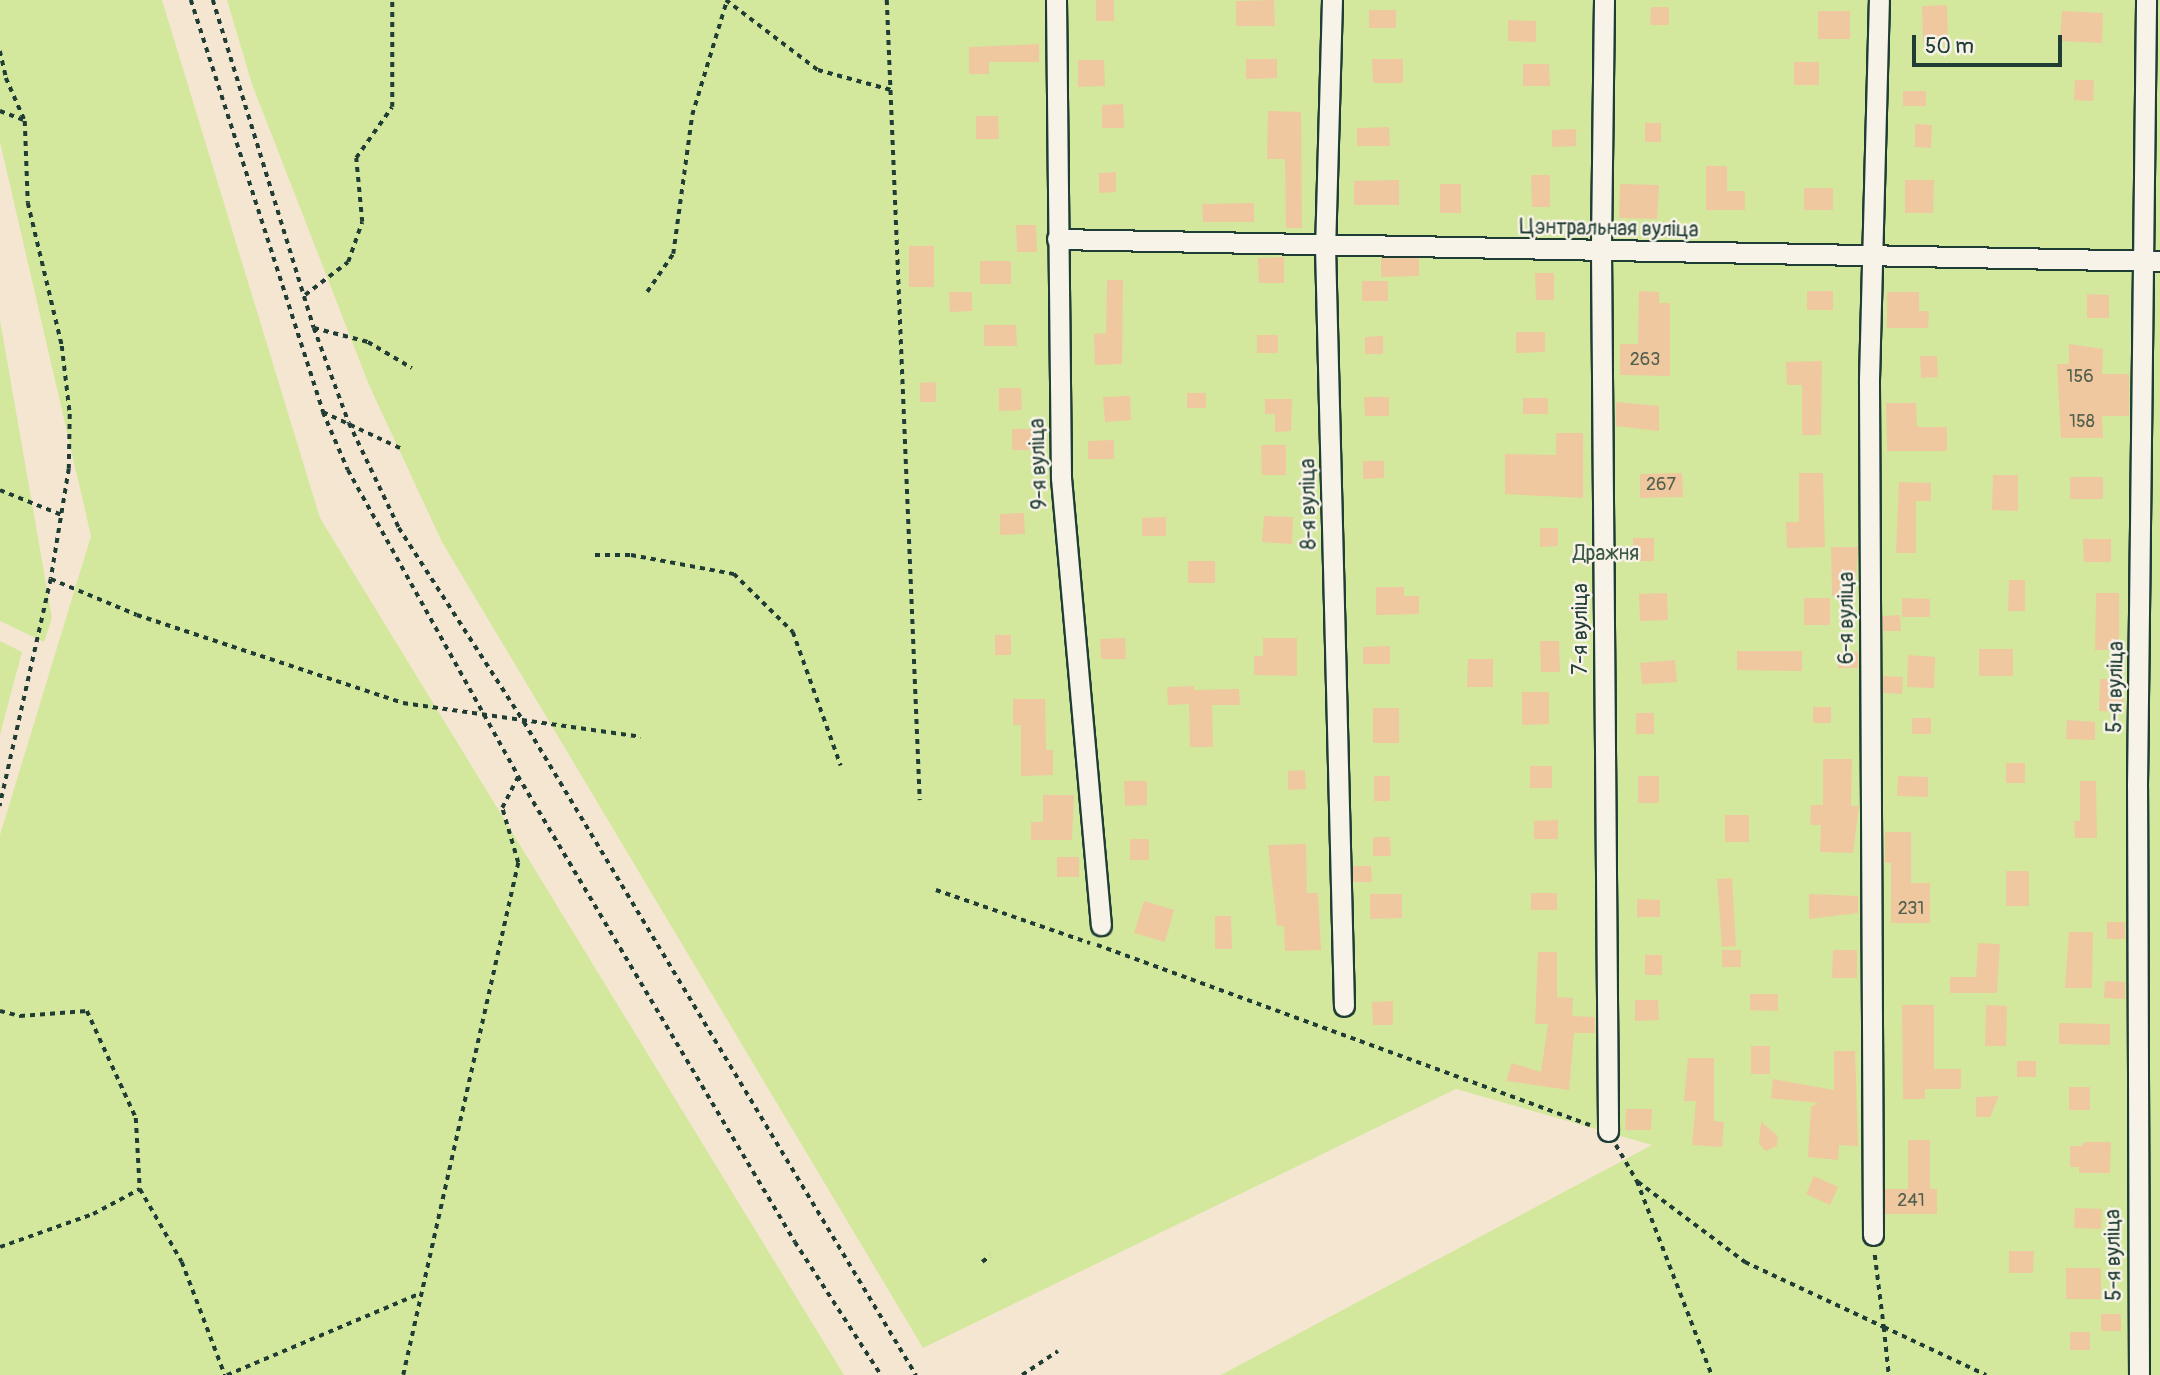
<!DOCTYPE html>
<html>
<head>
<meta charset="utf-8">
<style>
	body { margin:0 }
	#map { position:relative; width:2160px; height:1375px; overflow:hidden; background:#f5e6d2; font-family:Pangolin,sans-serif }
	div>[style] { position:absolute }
	.green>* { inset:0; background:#d3e89d }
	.building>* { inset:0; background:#efc89f }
	.path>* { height:3.5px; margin-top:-1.75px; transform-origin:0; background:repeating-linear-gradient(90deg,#1f3d34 0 5px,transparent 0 10px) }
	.roads { filter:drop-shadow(2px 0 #1f3d34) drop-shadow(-2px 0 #1f3d34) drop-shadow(0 2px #1f3d34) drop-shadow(0 -2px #1f3d34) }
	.street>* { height:19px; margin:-9.5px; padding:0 9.5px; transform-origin:9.5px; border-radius:9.5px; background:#f7f3e8 }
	span { translate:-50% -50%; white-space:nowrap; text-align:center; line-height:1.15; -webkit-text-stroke:5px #f7f3e8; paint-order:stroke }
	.number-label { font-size:18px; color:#53604f }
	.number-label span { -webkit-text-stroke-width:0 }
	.street-label { font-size:21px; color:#1f3d34 }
	.park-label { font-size:21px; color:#3a5744 }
	.scale { position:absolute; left:1912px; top:35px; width:150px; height:32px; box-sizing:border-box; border:4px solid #1f3d34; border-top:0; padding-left:9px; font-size:21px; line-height:24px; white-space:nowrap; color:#1f3d34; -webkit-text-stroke:5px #f7f3e8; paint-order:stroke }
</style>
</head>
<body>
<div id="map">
	<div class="green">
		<div style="clip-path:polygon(0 0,162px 0,320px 518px,844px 1375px,0 1375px,0 835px,91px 536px,0 142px)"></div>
		<div style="clip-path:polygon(227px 0,2160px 0,2160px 1375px,1221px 1375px,1652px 1145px,1456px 1089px,923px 1348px,442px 542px,369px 385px,252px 84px)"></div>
		<div style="clip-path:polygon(0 320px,52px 618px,44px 642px,0 621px)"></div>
		<div style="clip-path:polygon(0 641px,22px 652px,0 735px)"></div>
	</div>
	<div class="building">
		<div style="clip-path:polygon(1096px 0,1114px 0,1114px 21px,1096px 21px)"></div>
		<div style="clip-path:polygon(1274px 0,1275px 26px,1236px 26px,1236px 1px)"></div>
		<div style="clip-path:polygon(1947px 5px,1948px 43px,1923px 43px,1922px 6px)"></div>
		<div style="clip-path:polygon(1651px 7px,1669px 7px,1669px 25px,1650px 25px)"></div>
		<div style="clip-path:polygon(1369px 10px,1396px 10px,1396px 28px,1369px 28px)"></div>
		<div style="clip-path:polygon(1818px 11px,1850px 11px,1850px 39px,1818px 39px)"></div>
		<div style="clip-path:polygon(2062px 11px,2103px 13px,2102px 43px,2060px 41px)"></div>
		<div style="clip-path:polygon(1508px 20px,1536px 21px,1536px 42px,1508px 41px)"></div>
		<div style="clip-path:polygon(1039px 44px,1039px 62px,989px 62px,989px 74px,969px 74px,969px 47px)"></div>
		<div style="clip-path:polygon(1246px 59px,1277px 59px,1277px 78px,1246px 79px)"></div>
		<div style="clip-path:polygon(1372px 59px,1403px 59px,1403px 83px,1373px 83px)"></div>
		<div style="clip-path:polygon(1078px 60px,1104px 60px,1105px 86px,1078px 87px)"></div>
		<div style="clip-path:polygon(1794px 62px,1819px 62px,1819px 85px,1794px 85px)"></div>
		<div style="clip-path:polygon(1523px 64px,1549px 64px,1550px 86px,1523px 86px)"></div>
		<div style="clip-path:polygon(2075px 80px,2094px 80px,2093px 101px,2074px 100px)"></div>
		<div style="clip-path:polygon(1903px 91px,1926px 91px,1926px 106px,1903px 106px)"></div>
		<div style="clip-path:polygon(1123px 104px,1124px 128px,1102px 128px,1102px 105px)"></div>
		<div style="clip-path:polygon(1268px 111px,1301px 112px,1302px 228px,1286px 228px,1285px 159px,1267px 159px)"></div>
		<div style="clip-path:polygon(976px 116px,998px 116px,999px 139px,976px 139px)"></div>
		<div style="clip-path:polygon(1645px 123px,1661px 123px,1661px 142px,1645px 142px)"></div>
		<div style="clip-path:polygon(1915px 124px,1932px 125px,1931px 148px,1915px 147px)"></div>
		<div style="clip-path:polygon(1389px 127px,1390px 146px,1357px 146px,1357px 128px)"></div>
		<div style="clip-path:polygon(1576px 129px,1576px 146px,1552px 147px,1552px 130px)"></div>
		<div style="clip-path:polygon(1706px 166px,1727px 166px,1727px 191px,1745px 191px,1745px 210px,1706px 210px)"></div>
		<div style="clip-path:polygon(1116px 172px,1116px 192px,1099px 193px,1099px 173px)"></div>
		<div style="clip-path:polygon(1531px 175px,1550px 175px,1550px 207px,1532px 207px)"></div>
		<div style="clip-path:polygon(1399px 180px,1399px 205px,1354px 205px,1354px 181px)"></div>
		<div style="clip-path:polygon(1905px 180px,1934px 180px,1933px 213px,1905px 213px)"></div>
		<div style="clip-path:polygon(1440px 184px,1461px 184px,1461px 213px,1440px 213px)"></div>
		<div style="clip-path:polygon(1620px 184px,1659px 185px,1657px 219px,1619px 218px)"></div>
		<div style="clip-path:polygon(1804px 188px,1833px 188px,1833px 210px,1804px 210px)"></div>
		<div style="clip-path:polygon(1254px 203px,1254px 222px,1203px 222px,1202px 204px)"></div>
		<div style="clip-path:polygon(1016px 225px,1036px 225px,1037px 252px,1017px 252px)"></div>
		<div style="clip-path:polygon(909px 246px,934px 246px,934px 287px,909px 287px)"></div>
		<div style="clip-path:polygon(1284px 257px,1284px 283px,1259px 283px,1258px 258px)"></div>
		<div style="clip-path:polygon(1381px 258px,1419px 258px,1419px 276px,1381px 277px)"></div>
		<div style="clip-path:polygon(980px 261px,1011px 261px,1011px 284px,980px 284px)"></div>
		<div style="clip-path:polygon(1535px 273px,1554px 273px,1554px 300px,1536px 300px)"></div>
		<div style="clip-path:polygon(1107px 280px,1123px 280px,1122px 364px,1095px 365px,1094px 334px,1106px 333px)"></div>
		<div style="clip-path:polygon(1362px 281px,1388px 281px,1388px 301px,1362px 301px)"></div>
		<div style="clip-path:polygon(1639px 291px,1659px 292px,1659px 303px,1670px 303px,1670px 376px,1620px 375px,1620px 344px,1638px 344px)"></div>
		<div style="clip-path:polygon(1807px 291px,1833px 291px,1833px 310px,1807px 310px)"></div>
		<div style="clip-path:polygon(949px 292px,972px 292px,972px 311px,950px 312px)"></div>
		<div style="clip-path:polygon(1887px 292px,1919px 292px,1919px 311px,1929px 311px,1928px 328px,1887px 328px)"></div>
		<div style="clip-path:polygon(2087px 294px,2109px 295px,2109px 318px,2087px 318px)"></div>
		<div style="clip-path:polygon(984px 325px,1016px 325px,1017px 346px,984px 346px)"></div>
		<div style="clip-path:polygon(1516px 332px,1545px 332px,1545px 352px,1516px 353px)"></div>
		<div style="clip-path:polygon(1257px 335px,1278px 335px,1278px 353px,1257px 353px)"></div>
		<div style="clip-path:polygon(1383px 336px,1383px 354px,1365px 354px,1365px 337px)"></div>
		<div style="clip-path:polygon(2069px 344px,2103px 349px,2102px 374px,2129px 374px,2129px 416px,2102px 416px,2103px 438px,2061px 438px,2057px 364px,2069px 364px)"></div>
		<div style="clip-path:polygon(1920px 356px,1937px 356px,1938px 377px,1921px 378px)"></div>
		<div style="clip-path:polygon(1822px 361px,1821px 435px,1802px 435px,1802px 385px,1787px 385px,1786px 362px)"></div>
		<div style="clip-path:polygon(936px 382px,936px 402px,920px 402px,920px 383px)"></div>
		<div style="clip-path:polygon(999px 388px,1021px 388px,1022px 410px,999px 411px)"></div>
		<div style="clip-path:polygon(1187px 393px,1206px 393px,1206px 408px,1187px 408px)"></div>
		<div style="clip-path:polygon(1130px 396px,1131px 420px,1105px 422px,1103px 397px)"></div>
		<div style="clip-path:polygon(1364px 397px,1389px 397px,1389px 416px,1365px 416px)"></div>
		<div style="clip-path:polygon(1523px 398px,1548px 398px,1548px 414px,1523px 414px)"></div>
		<div style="clip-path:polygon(1265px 399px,1292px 399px,1291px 431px,1275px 432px,1275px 414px,1265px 414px)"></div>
		<div style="clip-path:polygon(1616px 402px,1659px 406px,1659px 431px,1616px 426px)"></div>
		<div style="clip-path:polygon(1886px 403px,1916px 403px,1917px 427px,1947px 427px,1947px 451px,1887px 451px)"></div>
		<div style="clip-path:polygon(1012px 429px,1033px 429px,1034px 450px,1012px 450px)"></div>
		<div style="clip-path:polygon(1556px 433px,1583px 433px,1583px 498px,1505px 494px,1505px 454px,1556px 455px)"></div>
		<div style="clip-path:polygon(1114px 440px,1114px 459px,1088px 459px,1088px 441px)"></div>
		<div style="clip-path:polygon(1261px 445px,1286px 445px,1286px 475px,1262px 475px)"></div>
		<div style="clip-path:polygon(1363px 461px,1384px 461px,1384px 478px,1363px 479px)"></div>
		<div style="clip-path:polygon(1682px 473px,1683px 497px,1640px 498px,1640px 474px)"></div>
		<div style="clip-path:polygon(1799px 473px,1823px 473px,1825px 547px,1787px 548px,1786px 522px,1799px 522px)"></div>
		<div style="clip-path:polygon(1993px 475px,2018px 475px,2018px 511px,1992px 510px)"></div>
		<div style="clip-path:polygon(2070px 477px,2103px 477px,2103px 499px,2070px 499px)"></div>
		<div style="clip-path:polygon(1899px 482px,1931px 483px,1931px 501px,1916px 501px,1916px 553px,1896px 553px)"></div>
		<div style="clip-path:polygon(1024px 513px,1025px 534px,1000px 535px,1000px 514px)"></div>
		<div style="clip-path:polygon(1264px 516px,1293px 517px,1292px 544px,1262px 542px)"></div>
		<div style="clip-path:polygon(1166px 517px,1166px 536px,1142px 536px,1142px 518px)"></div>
		<div style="clip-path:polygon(1540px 528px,1558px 528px,1558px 546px,1540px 547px)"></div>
		<div style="clip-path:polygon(1633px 538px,1654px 538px,1654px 561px,1633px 561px)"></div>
		<div style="clip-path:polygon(2083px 539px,2111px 539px,2111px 562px,2084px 562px)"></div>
		<div style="clip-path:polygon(1831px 547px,1858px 547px,1855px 596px,1832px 596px)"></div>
		<div style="clip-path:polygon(1188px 561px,1215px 561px,1215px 583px,1188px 583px)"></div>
		<div style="clip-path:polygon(2009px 580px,2025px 580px,2025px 611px,2008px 611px)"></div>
		<div style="clip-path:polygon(1376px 587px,1404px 587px,1404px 596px,1419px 596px,1419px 614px,1376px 615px)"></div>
		<div style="clip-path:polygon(1667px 593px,1668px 620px,1640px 621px,1639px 594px)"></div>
		<div style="clip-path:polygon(2096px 593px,2119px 593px,2119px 650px,2095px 650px)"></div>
		<div style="clip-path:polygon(1804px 598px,1830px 598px,1830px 625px,1804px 625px)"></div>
		<div style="clip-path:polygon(1902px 598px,1930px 599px,1930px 617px,1902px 617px)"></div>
		<div style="clip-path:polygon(1900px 615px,1901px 631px,1883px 631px,1882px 616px)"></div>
		<div style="clip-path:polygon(995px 635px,1011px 635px,1011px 655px,995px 655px)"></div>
		<div style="clip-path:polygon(1125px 638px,1126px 659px,1101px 659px,1100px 639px)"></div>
		<div style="clip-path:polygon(1263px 638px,1297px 638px,1297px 676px,1254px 675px,1254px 656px,1263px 656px)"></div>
		<div style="clip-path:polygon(1540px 641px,1559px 641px,1560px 672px,1541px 672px)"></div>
		<div style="clip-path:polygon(1390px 646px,1390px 664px,1363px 664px,1363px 647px)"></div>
		<div style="clip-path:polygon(1979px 649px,2013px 649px,2013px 676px,1979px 676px)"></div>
		<div style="clip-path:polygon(1737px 651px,1802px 651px,1802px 671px,1737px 670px)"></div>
		<div style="clip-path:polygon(1858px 652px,1858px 668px,1838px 668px,1838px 653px)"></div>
		<div style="clip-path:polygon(1908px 655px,1935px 657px,1934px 688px,1907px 687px)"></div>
		<div style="clip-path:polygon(1468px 659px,1493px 659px,1493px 687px,1467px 687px)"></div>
		<div style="clip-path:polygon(1675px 660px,1677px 682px,1642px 684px,1640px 663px)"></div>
		<div style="clip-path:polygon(1883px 676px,1903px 677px,1902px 694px,1883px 693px)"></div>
		<div style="clip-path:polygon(2100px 679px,2124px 680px,2123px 712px,2099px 711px)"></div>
		<div style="clip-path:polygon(1194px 686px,1194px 690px,1239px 689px,1240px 705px,1212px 705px,1213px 747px,1190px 747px,1189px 704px,1168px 705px,1167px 687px)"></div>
		<div style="clip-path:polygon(1522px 692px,1549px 692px,1549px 724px,1522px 725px)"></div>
		<div style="clip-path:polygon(1013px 699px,1045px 699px,1046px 750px,1053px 750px,1053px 775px,1021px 776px,1021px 725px,1013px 725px)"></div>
		<div style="clip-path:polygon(1813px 707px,1831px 707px,1831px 723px,1813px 723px)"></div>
		<div style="clip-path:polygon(1373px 708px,1399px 708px,1399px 743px,1373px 743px)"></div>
		<div style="clip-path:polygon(1636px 713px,1654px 713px,1654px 734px,1636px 734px)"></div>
		<div style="clip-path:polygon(1912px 718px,1931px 718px,1931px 734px,1912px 734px)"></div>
		<div style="clip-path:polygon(2067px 720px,2095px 722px,2095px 740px,2066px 739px)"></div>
		<div style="clip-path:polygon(1823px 759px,1852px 759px,1851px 806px,1859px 806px,1853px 853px,1820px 852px,1821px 825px,1810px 825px,1811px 805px,1823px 805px)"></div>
		<div style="clip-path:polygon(2006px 763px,2025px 763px,2025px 783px,2006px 783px)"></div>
		<div style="clip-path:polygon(1530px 766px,1552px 766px,1552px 788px,1530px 788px)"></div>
		<div style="clip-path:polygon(1305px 770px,1306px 789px,1288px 790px,1288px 771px)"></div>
		<div style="clip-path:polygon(1374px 776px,1390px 776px,1390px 801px,1374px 801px)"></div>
		<div style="clip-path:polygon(1638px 776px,1659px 776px,1659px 803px,1638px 803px)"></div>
		<div style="clip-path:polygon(1898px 776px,1928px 777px,1928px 797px,1897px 796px)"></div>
		<div style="clip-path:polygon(1124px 781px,1147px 781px,1147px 805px,1125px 806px)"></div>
		<div style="clip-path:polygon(2080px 781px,2096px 781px,2097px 838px,2075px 838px,2074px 821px,2080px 821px)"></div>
		<div style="clip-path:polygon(1043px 795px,1074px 795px,1072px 840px,1031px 840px,1031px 822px,1043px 822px)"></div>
		<div style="clip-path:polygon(1725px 815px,1749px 815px,1749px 842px,1725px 842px)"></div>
		<div style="clip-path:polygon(1558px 820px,1558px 839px,1534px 839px,1534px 821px)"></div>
		<div style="clip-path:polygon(1885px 832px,1911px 832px,1911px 883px,1930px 883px,1930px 923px,1891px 923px,1891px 863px,1885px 863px)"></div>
		<div style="clip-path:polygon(1373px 837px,1390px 837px,1391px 856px,1373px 856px)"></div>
		<div style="clip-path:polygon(1130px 839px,1149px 839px,1149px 860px,1130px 860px)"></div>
		<div style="clip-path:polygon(1306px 844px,1307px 893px,1318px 893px,1321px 950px,1285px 951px,1284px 926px,1277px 926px,1268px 845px)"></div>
		<div style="clip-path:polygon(1057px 857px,1079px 857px,1079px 877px,1057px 877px)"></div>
		<div style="clip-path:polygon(1353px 866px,1371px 866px,1372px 882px,1353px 882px)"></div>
		<div style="clip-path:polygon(2006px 871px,2029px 871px,2029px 906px,2006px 906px)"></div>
		<div style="clip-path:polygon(1732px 878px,1736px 946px,1722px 947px,1717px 879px)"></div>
		<div style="clip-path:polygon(1531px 893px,1557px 893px,1557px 910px,1531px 910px)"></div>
		<div style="clip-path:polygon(1370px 894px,1402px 894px,1402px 918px,1370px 919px)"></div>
		<div style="clip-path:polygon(1809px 894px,1858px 896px,1858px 913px,1809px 919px)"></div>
		<div style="clip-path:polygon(1637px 899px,1660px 900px,1660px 917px,1637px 917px)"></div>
		<div style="clip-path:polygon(1144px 901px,1174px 910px,1165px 942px,1134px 933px)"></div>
		<div style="clip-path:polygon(1215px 916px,1231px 916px,1232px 949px,1215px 949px)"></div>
		<div style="clip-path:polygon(2107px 922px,2125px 922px,2125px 939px,2107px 939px)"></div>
		<div style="clip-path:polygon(2069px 932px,2093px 932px,2092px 988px,2065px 988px)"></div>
		<div style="clip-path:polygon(1978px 943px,2000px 944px,1997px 993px,1950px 993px,1950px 977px,1976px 977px)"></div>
		<div style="clip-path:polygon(1722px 950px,1741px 950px,1741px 967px,1722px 967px)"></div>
		<div style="clip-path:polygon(1833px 950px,1857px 950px,1857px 978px,1832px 978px)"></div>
		<div style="clip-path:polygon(1538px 952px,1557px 952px,1557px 997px,1573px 998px,1572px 1016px,1595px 1017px,1595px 1033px,1574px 1033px,1569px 1090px,1506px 1081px,1512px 1063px,1541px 1072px,1548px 1024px,1535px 1024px)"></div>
		<div style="clip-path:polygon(1645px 955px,1662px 955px,1662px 975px,1645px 975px)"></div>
		<div style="clip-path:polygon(2105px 981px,2125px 982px,2125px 999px,2104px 998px)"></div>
		<div style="clip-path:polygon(1750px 994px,1778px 994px,1778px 1011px,1750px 1010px)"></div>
		<div style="clip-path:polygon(1635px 1000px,1658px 1000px,1659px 1020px,1635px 1021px)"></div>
		<div style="clip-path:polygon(1393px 1001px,1393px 1025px,1373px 1025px,1372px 1002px)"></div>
		<div style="clip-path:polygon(1902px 1005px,1934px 1005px,1934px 1069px,1961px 1069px,1961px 1089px,1925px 1089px,1925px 1099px,1903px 1099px)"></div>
		<div style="clip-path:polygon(1986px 1005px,2007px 1006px,2006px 1046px,1985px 1046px)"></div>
		<div style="clip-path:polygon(2059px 1023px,2110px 1024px,2110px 1045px,2059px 1044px)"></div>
		<div style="clip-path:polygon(1751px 1046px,1770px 1046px,1770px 1074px,1751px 1074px)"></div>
		<div style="clip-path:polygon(1834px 1051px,1855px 1051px,1858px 1146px,1839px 1145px,1838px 1160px,1808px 1157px,1811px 1107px,1818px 1103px,1771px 1098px,1773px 1079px,1834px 1090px)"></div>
		<div style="clip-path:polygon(1688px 1058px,1714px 1058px,1714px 1121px,1724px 1122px,1722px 1147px,1692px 1145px,1696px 1101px,1684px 1101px)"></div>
		<div style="clip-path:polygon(2017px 1061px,2036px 1061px,2036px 1077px,2017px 1077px)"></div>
		<div style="clip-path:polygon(2069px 1087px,2090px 1087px,2090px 1110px,2069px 1110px)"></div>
		<div style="clip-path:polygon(1999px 1096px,1990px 1117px,1976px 1117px,1976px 1097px)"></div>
		<div style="clip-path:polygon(1626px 1109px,1652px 1109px,1651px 1130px,1625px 1130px)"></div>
		<div style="clip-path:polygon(1761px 1122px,1778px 1136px,1777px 1146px,1766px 1151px,1759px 1144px)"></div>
		<div style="clip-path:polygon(1908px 1140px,1930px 1140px,1930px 1189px,1937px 1189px,1937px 1214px,1885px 1214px,1885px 1189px,1908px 1189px)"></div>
		<div style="clip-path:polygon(2084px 1142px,2111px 1142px,2110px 1173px,2079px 1173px,2079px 1167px,2070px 1167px,2070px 1146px,2082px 1146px)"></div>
		<div style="clip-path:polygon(1814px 1176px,1838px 1187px,1830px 1205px,1806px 1194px)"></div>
		<div style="clip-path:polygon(2075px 1208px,2102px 1209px,2101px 1229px,2074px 1228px)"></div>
		<div style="clip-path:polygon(2009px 1251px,2034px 1251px,2033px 1273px,2009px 1273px)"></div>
		<div style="clip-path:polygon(2066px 1268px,2101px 1268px,2101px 1299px,2066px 1299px)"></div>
		<div style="clip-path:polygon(2101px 1314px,2121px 1314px,2121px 1331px,2101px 1331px)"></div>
		<div style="clip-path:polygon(2070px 1332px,2090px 1332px,2090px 1350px,2070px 1350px)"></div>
	</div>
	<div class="path">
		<div style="left:191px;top:0;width:433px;rotate:72.2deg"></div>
		<div style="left:323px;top:412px;width:63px;rotate:66.7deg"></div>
		<div style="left:348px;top:470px;width:350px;rotate:60.9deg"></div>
		<div style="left:518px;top:776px;width:542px;rotate:59.27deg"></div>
		<div style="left:795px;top:1242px;width:158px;rotate:57.1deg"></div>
		<div style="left:213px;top:0;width:343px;rotate:72.9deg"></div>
		<div style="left:314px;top:328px;width:101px;rotate:69.8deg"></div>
		<div style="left:349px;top:423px;width:116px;rotate:64.5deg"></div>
		<div style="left:399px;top:528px;width:231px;rotate:57.2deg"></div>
		<div style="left:524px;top:722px;width:762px;rotate:59.02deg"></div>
		<div style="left:726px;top:0;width:116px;rotate:37.3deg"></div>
		<div style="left:818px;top:70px;width:76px;rotate:15.3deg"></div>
		<div style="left:887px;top:0;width:801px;rotate:87.64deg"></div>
		<div style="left:0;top:51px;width:28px;rotate:77deg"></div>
		<div style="left:6px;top:78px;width:47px;rotate:66.2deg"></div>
		<div style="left:25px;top:121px;width:82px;rotate:87.9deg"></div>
		<div style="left:28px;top:203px;width:147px;rotate:76.6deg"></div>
		<div style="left:62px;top:346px;width:68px;rotate:83.3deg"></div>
		<div style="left:70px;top:414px;width:55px;rotate:91deg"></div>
		<div style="left:69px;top:469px;width:111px;rotate:99.3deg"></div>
		<div style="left:51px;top:579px;width:233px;rotate:102.7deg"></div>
		<div style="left:0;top:111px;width:25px;rotate:21deg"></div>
		<div style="left:647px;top:292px;width:46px;rotate:-55.6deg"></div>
		<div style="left:673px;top:254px;width:140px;rotate:-82.2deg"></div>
		<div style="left:692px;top:115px;width:120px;rotate:-73.1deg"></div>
		<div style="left:305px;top:295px;width:54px;rotate:-37.5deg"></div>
		<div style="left:348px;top:262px;width:42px;rotate:-70.7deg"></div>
		<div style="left:362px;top:222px;width:64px;rotate:-95.4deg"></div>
		<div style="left:356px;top:158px;width:62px;rotate:-54.8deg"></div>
		<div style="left:392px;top:107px;width:107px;rotate:-90deg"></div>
		<div style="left:314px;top:328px;width:56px;rotate:14.5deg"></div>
		<div style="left:368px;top:342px;width:51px;rotate:30.6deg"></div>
		<div style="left:323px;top:412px;width:89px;rotate:25.1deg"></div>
		<div style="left:0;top:490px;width:67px;rotate:22deg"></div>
		<div style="left:595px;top:555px;width:36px"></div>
		<div style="left:631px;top:555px;width:105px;rotate:10.5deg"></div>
		<div style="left:734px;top:574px;width:83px;rotate:44.5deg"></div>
		<div style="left:793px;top:632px;width:142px;rotate:70.3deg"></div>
		<div style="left:51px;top:579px;width:93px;rotate:22.7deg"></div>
		<div style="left:137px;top:615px;width:280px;rotate:18.3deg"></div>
		<div style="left:403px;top:703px;width:240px;rotate:8.1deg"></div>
		<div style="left:936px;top:890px;width:163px;rotate:19deg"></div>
		<div style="left:1097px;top:945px;width:525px;rotate:20.06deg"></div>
		<div style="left:0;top:1011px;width:21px;rotate:14deg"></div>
		<div style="left:20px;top:1016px;width:67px;rotate:-4.3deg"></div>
		<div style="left:87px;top:1011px;width:118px;rotate:65.4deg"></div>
		<div style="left:136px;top:1118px;width:71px;rotate:86.8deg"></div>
		<div style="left:1616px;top:1145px;width:42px;rotate:59.7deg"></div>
		<div style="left:1637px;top:1181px;width:208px;rotate:68.9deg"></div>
		<div style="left:1638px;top:1182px;width:134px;rotate:36.8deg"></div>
		<div style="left:1745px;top:1262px;width:153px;rotate:25.1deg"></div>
		<div style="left:1884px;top:1327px;width:48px;rotate:84.1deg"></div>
		<div style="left:0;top:1247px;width:99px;rotate:-19.5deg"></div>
		<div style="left:93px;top:1214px;width:53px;rotate:-28deg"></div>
		<div style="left:140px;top:1189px;width:84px;rotate:60.1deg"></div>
		<div style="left:182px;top:1262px;width:121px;rotate:69.2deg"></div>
		<div style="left:1875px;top:1255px;width:73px;rotate:82.9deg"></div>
		<div style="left:1884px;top:1327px;width:113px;rotate:25.2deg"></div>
		<div style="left:982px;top:1262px;width:10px;rotate:-37deg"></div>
		<div style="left:227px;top:1375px;width:211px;rotate:-22.9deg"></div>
		<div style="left:403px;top:1375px;width:525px;rotate:-77.34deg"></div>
		<div style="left:518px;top:863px;width:57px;rotate:-106.2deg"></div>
		<div style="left:502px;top:808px;width:36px;rotate:-63deg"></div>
		<div style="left:1022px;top:1375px;width:43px;rotate:-33.7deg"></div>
	</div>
	<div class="roads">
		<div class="street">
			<div style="left:1056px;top:0;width:478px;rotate:89.4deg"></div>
			<div style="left:1061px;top:478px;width:449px;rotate:84.9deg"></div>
			<div style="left:1332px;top:0;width:246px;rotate:91.6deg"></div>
			<div style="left:1325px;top:246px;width:760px;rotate:88.57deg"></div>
			<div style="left:1604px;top:0;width:251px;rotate:90.7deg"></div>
			<div style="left:1601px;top:251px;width:880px;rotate:89.54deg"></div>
			<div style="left:1057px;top:239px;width:1103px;rotate:1.14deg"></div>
			<div style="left:1873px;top:1235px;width:856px;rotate:-90.27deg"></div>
			<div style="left:1869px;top:379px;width:379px;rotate:-88.5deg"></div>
			<div style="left:2139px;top:1375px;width:589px;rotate:-90.19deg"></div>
			<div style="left:2137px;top:786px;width:786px;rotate:-89.34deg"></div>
		</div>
	</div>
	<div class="number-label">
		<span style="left:1645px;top:360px">263</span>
		<span style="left:2080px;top:377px">156</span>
		<span style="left:2082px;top:422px">158</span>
		<span style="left:1661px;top:485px">267</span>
		<span style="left:1911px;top:909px">231</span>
		<span style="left:1911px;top:1201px">241</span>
	</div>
	<div class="street-label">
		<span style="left:1609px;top:229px;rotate:1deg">Цэнтральная вуліца</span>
		<span style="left:1039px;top:464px;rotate:-92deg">9-я вуліца</span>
		<span style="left:1309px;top:504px;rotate:-91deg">8-я вуліца</span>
		<span style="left:1847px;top:618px;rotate:-90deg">6-я вуліца</span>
		<span style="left:1581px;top:629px;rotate:-90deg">7-я вуліца</span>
		<span style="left:2116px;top:687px;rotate:-89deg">5-я вуліца</span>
		<span style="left:2114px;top:1255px;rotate:-91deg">5-я вуліца</span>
	</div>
	<div class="park-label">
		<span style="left:1606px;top:554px">Дражня</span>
	</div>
	<div class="scale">50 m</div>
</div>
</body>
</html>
